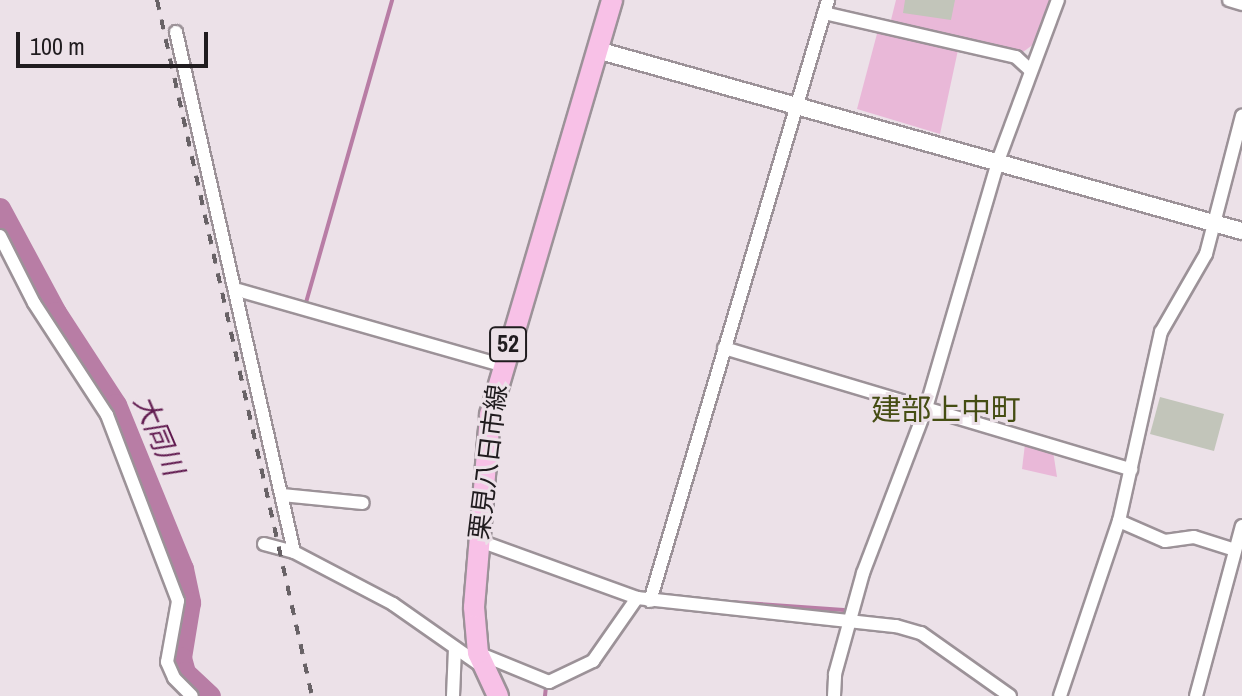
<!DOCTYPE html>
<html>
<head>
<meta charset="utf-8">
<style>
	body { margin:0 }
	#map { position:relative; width:1242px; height:696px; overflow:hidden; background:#ece1e8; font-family:"Archivo Narrow","Noto Sans JP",sans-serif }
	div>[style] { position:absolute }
	.green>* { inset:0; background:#e9b8d8 }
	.stream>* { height:4px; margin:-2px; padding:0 2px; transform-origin:2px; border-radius:2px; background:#b87da5 }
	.river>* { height:22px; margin:-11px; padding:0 11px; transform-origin:11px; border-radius:11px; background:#b87da5 }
	.building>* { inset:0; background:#c2c5ba }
	.roads { filter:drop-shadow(2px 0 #9c9298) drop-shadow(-2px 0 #9c9298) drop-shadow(0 2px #9c9298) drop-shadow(0 -2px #9c9298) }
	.minor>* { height:12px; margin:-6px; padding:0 6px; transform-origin:6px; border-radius:6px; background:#fff }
	.tertiary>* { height:16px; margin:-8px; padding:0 8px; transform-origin:8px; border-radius:8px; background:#fff }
	.primary>* { height:20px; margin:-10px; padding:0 10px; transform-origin:10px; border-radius:10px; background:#f8c1e7 }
	.rail>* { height:4px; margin-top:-2px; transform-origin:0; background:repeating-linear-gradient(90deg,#686266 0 10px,transparent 0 20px) }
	span { translate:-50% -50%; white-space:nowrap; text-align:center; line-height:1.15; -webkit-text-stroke:6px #ece1e8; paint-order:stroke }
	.shield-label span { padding:2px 6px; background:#ece1e8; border:2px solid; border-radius:6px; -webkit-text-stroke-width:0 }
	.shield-label { font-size:24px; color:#201c1f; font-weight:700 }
	.street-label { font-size:26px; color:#201c1f }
	.water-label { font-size:28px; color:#601a4f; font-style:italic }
	.quarter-label { font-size:30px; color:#454d13 }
	.scale { position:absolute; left:16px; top:32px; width:192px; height:36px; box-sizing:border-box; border:4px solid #201c1f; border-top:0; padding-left:10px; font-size:24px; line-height:28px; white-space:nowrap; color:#201c1f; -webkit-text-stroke:6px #ece1e8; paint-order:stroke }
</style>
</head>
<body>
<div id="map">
	<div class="green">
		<div style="clip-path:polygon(896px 0,1054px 0,1038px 41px,1023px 52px,890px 24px)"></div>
		<div style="clip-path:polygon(878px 30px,958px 50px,940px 134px,857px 109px)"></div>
		<div style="clip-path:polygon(1025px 444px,1053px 451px,1057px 477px,1022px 469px)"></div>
	</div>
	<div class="stream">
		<div style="left:305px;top:306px;width:318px;rotate:-74.1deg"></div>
		<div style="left:730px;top:602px;width:114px;rotate:4deg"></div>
		<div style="left:545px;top:696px;width:9px;rotate:-84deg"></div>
	</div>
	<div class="river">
		<div style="left:0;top:209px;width:118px;rotate:61.7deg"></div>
		<div style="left:56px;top:313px;width:110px;rotate:56.9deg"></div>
		<div style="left:116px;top:405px;width:177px;rotate:67.8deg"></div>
		<div style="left:183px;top:569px;width:35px;rotate:78deg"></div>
		<div style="left:190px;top:603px;width:56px;rotate:99.3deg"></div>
		<div style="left:181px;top:658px;width:16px;rotate:75deg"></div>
		<div style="left:185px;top:673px;width:34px;rotate:43deg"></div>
	</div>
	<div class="building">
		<div style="clip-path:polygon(905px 0,955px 0,951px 20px,903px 13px)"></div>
		<div style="clip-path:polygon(1160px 397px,1224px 414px,1214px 451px,1150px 434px)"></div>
	</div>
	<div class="roads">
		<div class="minor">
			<div style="left:1229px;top:0;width:14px;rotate:17deg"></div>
			<div style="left:824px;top:13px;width:197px;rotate:12.9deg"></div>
			<div style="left:1016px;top:57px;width:19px;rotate:43deg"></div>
			<div style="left:176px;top:32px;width:533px;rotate:77.21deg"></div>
			<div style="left:294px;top:552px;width:112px;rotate:27.7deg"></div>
			<div style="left:393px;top:604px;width:106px;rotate:35deg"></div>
			<div style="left:0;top:236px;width:75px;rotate:63.1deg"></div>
			<div style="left:34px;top:303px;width:134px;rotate:56.9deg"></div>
			<div style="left:107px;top:415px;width:199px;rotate:69.1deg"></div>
			<div style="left:178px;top:601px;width:62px;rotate:100.2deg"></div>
			<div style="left:167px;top:662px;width:17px;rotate:66deg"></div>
			<div style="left:174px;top:678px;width:25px;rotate:45deg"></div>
			<div style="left:238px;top:290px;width:273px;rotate:15.9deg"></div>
			<div style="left:724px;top:348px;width:425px;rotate:16.6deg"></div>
			<div style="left:282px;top:495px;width:81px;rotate:5.6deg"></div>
			<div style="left:1119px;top:521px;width:50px;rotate:23.5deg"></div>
			<div style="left:1165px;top:541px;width:29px;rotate:-8deg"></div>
			<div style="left:1194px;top:537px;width:43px;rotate:17.6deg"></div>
			<div style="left:477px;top:540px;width:170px;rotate:19.9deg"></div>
			<div style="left:637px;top:598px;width:261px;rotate:6.2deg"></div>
			<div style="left:896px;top:626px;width:26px;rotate:16deg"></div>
			<div style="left:921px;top:633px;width:109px;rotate:35.3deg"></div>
			<div style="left:264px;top:544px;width:31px;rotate:15deg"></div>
			<div style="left:650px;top:601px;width:627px;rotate:-73.5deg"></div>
			<div style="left:478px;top:653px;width:77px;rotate:22.2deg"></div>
			<div style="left:549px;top:682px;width:49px;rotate:-25.5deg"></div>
			<div style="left:593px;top:661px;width:77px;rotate:-55.1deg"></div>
			<div style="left:453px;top:696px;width:48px;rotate:-87.6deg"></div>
			<div style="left:834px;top:696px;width:22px;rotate:-87deg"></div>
			<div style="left:835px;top:674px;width:105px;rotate:-74.5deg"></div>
			<div style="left:863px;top:573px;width:177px;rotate:-69.1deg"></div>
			<div style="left:926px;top:408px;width:257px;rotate:-73.7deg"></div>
			<div style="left:998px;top:161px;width:172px;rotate:-69.6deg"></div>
			<div style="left:1060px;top:696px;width:185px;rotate:-71.4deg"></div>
			<div style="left:1119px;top:521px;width:194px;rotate:-77.5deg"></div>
			<div style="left:1161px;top:332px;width:90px;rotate:-60deg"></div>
			<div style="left:1206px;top:254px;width:143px;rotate:-75.4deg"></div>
			<div style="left:1196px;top:696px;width:176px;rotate:-74.9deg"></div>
		</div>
		<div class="tertiary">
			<div style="left:597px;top:50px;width:670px;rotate:15.68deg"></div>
		</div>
		<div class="primary">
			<div style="left:498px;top:696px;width:47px;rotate:-114.9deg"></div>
			<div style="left:478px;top:653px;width:46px;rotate:-95deg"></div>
			<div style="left:474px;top:607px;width:193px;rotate:-85.2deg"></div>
			<div style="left:490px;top:415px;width:433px;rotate:-73.6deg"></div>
		</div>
	</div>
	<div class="rail">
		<div style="left:157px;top:0;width:713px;rotate:77.45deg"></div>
	</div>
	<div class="shield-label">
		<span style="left:508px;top:344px">52</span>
	</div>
	<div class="street-label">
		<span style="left:488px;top:462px;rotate:-83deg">栗見八日市線</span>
	</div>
	<div class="water-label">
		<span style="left:159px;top:435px;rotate:67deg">大同川</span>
	</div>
	<div class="quarter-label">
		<span style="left:946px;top:409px">建部上中町</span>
	</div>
	<div class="scale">100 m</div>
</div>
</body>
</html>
